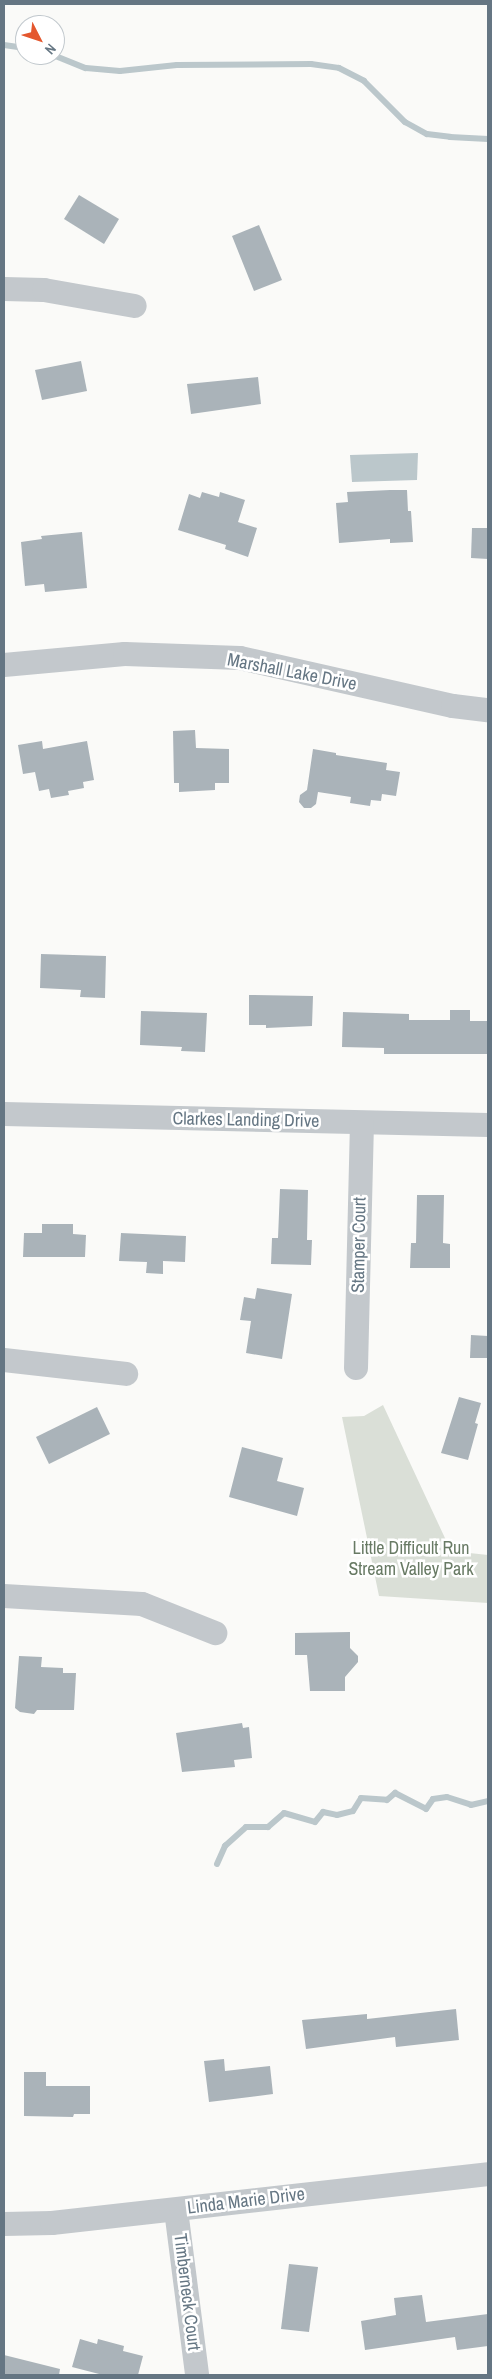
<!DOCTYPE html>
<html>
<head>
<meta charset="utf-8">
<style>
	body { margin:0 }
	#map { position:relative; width:492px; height:2379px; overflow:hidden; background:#fafaf8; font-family:"Archivo Narrow",sans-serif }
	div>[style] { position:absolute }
	.green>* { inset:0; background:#dadfd7 }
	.water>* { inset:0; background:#bbc7cb }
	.stream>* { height:6px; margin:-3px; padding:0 3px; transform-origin:3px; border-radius:3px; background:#bbc7cb }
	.building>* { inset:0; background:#aab3b9 }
	.street>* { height:24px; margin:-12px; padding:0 12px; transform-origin:12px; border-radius:12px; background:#c3c8cc }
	span { translate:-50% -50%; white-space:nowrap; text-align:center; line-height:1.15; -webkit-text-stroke:5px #fff; paint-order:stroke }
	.street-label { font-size:18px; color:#657683 }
	.park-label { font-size:18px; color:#687a64 }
	.frame { position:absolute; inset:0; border:5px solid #657683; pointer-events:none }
	.north { position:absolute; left:15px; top:15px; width:50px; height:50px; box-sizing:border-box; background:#fff; border:1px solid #c1c8cd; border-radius:50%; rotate:131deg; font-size:14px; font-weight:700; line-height:20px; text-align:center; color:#657683 }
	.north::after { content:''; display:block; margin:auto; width:18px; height:22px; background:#e4572e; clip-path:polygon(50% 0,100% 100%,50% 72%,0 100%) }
</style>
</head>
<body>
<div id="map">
	<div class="green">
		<div style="clip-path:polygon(383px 1405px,451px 1551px,488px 1555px,488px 1603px,379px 1596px,342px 1417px,364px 1416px)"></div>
	</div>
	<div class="water">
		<div style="clip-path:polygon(418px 453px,417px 480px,352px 482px,350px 455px)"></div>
	</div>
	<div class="stream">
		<div style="left:4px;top:45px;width:21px;rotate:8deg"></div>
		<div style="left:53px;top:55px;width:35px;rotate:22deg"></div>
		<div style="left:86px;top:68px;width:34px;rotate:5deg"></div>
		<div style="left:120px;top:71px;width:57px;rotate:-6deg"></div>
		<div style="left:177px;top:65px;width:134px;rotate:-0.4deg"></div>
		<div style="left:311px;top:64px;width:28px;rotate:8deg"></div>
		<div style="left:339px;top:68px;width:28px;rotate:27deg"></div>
		<div style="left:364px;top:81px;width:58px;rotate:45deg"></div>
		<div style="left:405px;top:122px;width:25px;rotate:29deg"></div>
		<div style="left:427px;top:134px;width:23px;rotate:7deg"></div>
		<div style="left:450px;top:137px;width:38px;rotate:3deg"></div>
		<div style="left:217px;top:1864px;width:20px;rotate:-66deg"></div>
		<div style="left:225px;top:1846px;width:28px;rotate:-42deg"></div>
		<div style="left:246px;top:1827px;width:22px"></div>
		<div style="left:268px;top:1827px;width:21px;rotate:-41deg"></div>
		<div style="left:284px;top:1813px;width:32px;rotate:16deg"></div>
		<div style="left:315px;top:1822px;width:13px;rotate:-51deg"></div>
		<div style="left:323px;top:1812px;width:14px;rotate:12deg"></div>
		<div style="left:337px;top:1815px;width:16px;rotate:-14deg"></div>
		<div style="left:353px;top:1811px;width:15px;rotate:-58deg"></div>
		<div style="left:361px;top:1798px;width:26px;rotate:4deg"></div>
		<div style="left:387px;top:1800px;width:11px;rotate:-41deg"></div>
		<div style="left:395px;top:1793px;width:35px;rotate:27deg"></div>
		<div style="left:426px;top:1809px;width:12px;rotate:-55deg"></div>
		<div style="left:433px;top:1799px;width:14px;rotate:-8deg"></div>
		<div style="left:447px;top:1797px;width:25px;rotate:18deg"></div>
		<div style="left:471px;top:1805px;width:17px;rotate:-13deg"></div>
	</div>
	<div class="building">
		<div style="clip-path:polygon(79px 195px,119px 219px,104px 244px,64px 219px)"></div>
		<div style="clip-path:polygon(259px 225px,282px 280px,254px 291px,232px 236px)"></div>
		<div style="clip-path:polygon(81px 361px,87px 391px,42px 400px,35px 370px)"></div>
		<div style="clip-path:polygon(258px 377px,261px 404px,191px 414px,187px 384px)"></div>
		<div style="clip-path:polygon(390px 490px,407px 490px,408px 511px,411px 511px,413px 542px,390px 543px,390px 539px,339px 543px,336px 503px,348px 502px,347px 492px)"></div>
		<div style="clip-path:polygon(202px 492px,219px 497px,220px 492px,245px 500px,238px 522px,257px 528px,248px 557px,225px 549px,226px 545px,178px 530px,189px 494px,200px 498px)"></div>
		<div style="clip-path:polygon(472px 528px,488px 528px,488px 559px,471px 558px)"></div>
		<div style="clip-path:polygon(82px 532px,87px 588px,45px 592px,44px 584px,25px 586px,21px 542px,42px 539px,41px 536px)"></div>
		<div style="clip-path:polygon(195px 730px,196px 748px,229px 749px,229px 783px,215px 783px,215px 790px,179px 792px,179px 783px,174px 783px,173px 731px)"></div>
		<div style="clip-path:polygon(42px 741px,43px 749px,87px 741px,94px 780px,83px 782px,84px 788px,68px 791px,69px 795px,51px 798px,49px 789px,39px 791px,35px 772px,23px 774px,18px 745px)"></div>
		<div style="clip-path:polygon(313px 749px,336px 753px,336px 755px,387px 763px,386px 770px,400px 772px,396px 796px,382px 794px,381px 801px,371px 800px,370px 806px,350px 803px,351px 797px,318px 792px,316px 804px,311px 808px,304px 808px,299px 802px,300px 795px,307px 790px)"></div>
		<div style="clip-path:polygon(41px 954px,106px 956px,105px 998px,80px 997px,81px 990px,40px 988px)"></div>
		<div style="clip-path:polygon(249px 995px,313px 996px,312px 1026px,266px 1028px,266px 1025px,249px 1025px)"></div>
		<div style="clip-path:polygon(450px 1010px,470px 1010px,470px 1021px,488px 1021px,488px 1054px,384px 1054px,384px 1048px,342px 1047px,343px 1012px,409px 1014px,409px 1020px,450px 1020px)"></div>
		<div style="clip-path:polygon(141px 1011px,207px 1013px,205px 1052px,181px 1051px,182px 1047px,140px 1045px)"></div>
		<div style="clip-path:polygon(280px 1189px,308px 1190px,307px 1240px,312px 1240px,311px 1265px,271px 1264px,272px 1238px,278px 1238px)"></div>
		<div style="clip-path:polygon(417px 1195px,444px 1195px,443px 1243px,450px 1244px,450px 1268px,410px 1268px,411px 1243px,416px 1243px)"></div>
		<div style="clip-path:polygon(42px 1224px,73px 1224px,73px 1234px,86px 1235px,85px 1257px,23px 1257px,24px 1233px,42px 1233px)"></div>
		<div style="clip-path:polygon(121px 1233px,186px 1236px,185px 1262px,163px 1261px,163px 1274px,146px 1273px,147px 1262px,119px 1261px)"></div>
		<div style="clip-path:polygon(257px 1288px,292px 1294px,282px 1359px,246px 1353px,251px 1321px,240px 1320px,244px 1297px,255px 1299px)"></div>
		<div style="clip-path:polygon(471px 1335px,488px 1336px,488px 1358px,470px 1358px)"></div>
		<div style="clip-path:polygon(459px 1397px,481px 1403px,475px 1423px,478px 1424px,468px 1460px,441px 1453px)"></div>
		<div style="clip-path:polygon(97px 1407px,110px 1434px,49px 1464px,36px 1437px)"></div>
		<div style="clip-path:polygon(242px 1447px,283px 1458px,277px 1481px,304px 1488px,297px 1516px,229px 1497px)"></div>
		<div style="clip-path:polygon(350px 1632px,350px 1648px,358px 1656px,358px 1662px,345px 1677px,345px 1691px,310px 1691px,307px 1655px,295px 1655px,295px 1633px)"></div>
		<div style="clip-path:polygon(19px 1656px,42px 1657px,41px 1667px,63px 1668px,63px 1673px,76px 1673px,74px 1710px,37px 1710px,34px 1714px,20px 1712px,15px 1708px)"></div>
		<div style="clip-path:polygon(242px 1723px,243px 1728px,249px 1727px,252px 1758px,234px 1760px,235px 1767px,182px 1772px,176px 1733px)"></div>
		<div style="clip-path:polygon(456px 2009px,459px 2040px,396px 2047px,395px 2037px,306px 2049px,302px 2020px,367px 2014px,367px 2019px)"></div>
		<div style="clip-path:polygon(224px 2059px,225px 2071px,270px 2066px,273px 2094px,209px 2102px,204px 2061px)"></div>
		<div style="clip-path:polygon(24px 2072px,46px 2072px,46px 2086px,90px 2086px,90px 2114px,74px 2114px,73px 2117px,24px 2116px)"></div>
		<div style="clip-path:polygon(289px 2264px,318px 2267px,309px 2332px,281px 2329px)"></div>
		<div style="clip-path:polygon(422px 2295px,426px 2322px,488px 2314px,488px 2346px,457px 2350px,455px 2337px,365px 2350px,361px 2321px,396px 2315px,394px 2298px)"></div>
		<div style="clip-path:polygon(80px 2339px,97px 2344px,98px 2339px,124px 2346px,123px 2351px,143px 2356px,138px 2375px,103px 2375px,72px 2367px)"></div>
		<div style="clip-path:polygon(4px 2355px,60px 2369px,59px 2375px,4px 2375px)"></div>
	</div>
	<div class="street">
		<div style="left:4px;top:289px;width:40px;rotate:1.4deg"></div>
		<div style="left:44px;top:290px;width:92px;rotate:10deg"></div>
		<div style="left:4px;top:665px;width:121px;rotate:-5.2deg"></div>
		<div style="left:125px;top:654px;width:115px;rotate:2deg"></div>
		<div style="left:240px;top:658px;width:218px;rotate:12.7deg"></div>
		<div style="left:453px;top:706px;width:35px;rotate:7deg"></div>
		<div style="left:4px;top:1114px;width:484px;rotate:1.3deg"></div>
		<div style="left:4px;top:1360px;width:123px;rotate:6.5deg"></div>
		<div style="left:356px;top:1368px;width:245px;rotate:-88.6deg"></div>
		<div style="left:4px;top:1596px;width:138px;rotate:3.3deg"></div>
		<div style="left:142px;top:1604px;width:79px;rotate:21.7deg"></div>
		<div style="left:176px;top:2210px;width:166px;rotate:82.7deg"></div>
		<div style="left:4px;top:2224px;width:48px;rotate:-1.2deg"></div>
		<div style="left:52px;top:2223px;width:439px;rotate:-6.4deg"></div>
	</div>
	<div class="street-label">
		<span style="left:292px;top:672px;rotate:11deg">Marshall Lake Drive</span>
		<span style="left:246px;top:1120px;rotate:1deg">Clarkes Landing Drive</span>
		<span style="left:359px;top:1245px;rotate:-89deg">Stamper Court</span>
		<span style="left:246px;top:2201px;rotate:-7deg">Linda Marie Drive</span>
		<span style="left:187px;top:2292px;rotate:83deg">Timberneck Court</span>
	</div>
	<div class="park-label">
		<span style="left:411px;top:1559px">Little Difficult Run<br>Stream Valley Park</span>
	</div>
	<div class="frame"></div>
	<div class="north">N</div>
</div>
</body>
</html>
